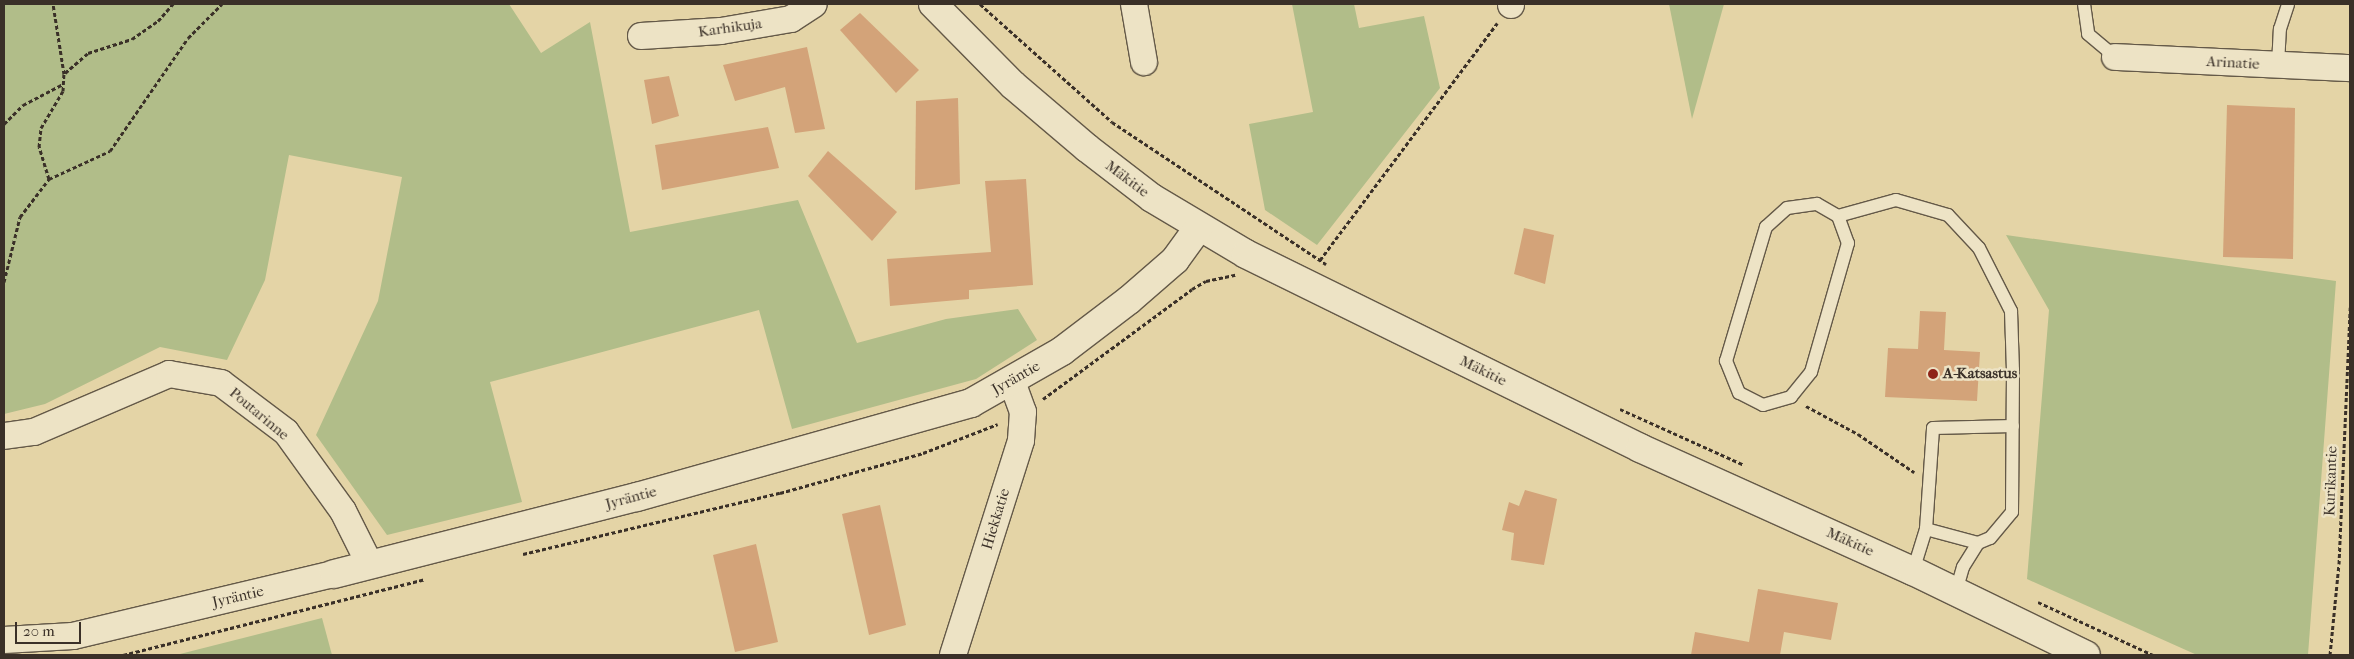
<!DOCTYPE html>
<html>
<head>
<meta charset="utf-8">
<style>
	body { margin:0 }
	#map { position:relative; width:2354px; height:659px; overflow:hidden; background:#e4d4a6; font-family:"IM FELL French Canon",serif }
	div>[style] { position:absolute }
	.green>* { inset:0; background:#b1bd89 }
	.building>* { inset:0; background:#d3a379 }
	.path>* { height:3px; margin-top:-1.5px; transform-origin:0; background:repeating-linear-gradient(90deg,#3a3028 0 4px,transparent 0 6.5px) }
	.roads { filter:drop-shadow(1px 0 #645948) drop-shadow(-1px 0 #645948) drop-shadow(0 1px #645948) drop-shadow(0 -1px #645948) }
	.service>* { height:12px; margin:-6px; padding:0 6px; transform-origin:6px; border-radius:6px; background:#ede3c5 }
	.minor>* { height:26px; margin:-13px; padding:0 13px; transform-origin:13px; border-radius:13px; background:#ede3c5 }
	.tertiary>* { height:28px; margin:-14px; padding:0 14px; transform-origin:14px; border-radius:14px; background:#ede3c5 }
	.dots>* { width:14px; height:14px; translate:-50% -50%; box-sizing:border-box; border:2px solid #ede3c5; border-radius:50% }
	span { translate:-50% -50%; white-space:nowrap; text-align:center; line-height:1.15; -webkit-text-stroke:5px #ede3c5; paint-order:stroke }
	.street-label { font-size:15px; color:#3a3028 }
	.poi-label { font-size:15px; color:#3a3028; font-weight:700 }
	.left { translate:0 -50%; text-align:left }
	.frame { position:absolute; inset:0; border:5px solid #3a3028; pointer-events:none }
	.scale { position:absolute; left:15px; top:622px; width:66px; height:22px; box-sizing:border-box; border:2px solid #3a3028; border-top:0; padding-left:6px; font-size:15px; line-height:18px; white-space:nowrap; color:#3a3028; -webkit-text-stroke:4px #ede3c5; paint-order:stroke }
</style>
</head>
<body>
<div id="map">
	<div class="green">
		<div style="clip-path:polygon(4px 4px,509px 4px,541px 53px,590px 22px,630px 232px,798px 200px,857px 343px,946px 319px,1018px 309px,1037px 340px,976px 379px,792px 429px,759px 310px,490px 382px,522px 502px,387px 535px,316px 435px,378px 301px,402px 177px,289px 155px,265px 280px,227px 360px,160px 347px,45px 404px,4px 414px)"></div>
		<div style="clip-path:polygon(1292px 4px,1354px 4px,1359px 28px,1424px 16px,1440px 88px,1317px 245px,1265px 210px,1249px 124px,1313px 112px)"></div>
		<div style="clip-path:polygon(1669px 4px,1724px 4px,1692px 119px)"></div>
		<div style="clip-path:polygon(2006px 235px,2336px 281px,2308px 655px,2197px 655px,2027px 579px,2049px 310px)"></div>
		<div style="clip-path:polygon(322px 618px,332px 655px,176px 655px)"></div>
	</div>
	<div class="building">
		<div style="clip-path:polygon(860px 13px,919px 70px,896px 93px,840px 30px)"></div>
		<div style="clip-path:polygon(807px 47px,825px 129px,795px 133px,785px 87px,735px 101px,723px 65px)"></div>
		<div style="clip-path:polygon(669px 76px,679px 116px,652px 124px,644px 80px)"></div>
		<div style="clip-path:polygon(958px 98px,960px 184px,915px 190px,916px 101px)"></div>
		<div style="clip-path:polygon(2227px 105px,2295px 108px,2293px 259px,2223px 257px)"></div>
		<div style="clip-path:polygon(768px 127px,779px 168px,662px 190px,655px 145px)"></div>
		<div style="clip-path:polygon(828px 151px,897px 212px,872px 241px,808px 176px)"></div>
		<div style="clip-path:polygon(1026px 179px,1033px 285px,969px 290px,969px 299px,890px 306px,887px 259px,991px 252px,985px 181px)"></div>
		<div style="clip-path:polygon(1524px 228px,1554px 235px,1545px 284px,1514px 274px)"></div>
		<div style="clip-path:polygon(1920px 311px,1946px 312px,1944px 350px,1980px 352px,1977px 401px,1885px 397px,1888px 348px,1918px 349px)"></div>
		<div style="clip-path:polygon(1525px 490px,1557px 499px,1544px 565px,1511px 560px,1514px 533px,1502px 530px,1509px 502px,1519px 506px)"></div>
		<div style="clip-path:polygon(880px 505px,906px 625px,869px 635px,842px 514px)"></div>
		<div style="clip-path:polygon(756px 544px,778px 642px,735px 652px,713px 555px)"></div>
		<div style="clip-path:polygon(1758px 589px,1838px 603px,1831px 640px,1784px 632px,1780px 655px,1691px 655px,1695px 632px,1749px 642px)"></div>
	</div>
	<div class="path">
		<div style="left:980px;top:4px;width:177px;rotate:41.8deg"></div>
		<div style="left:1112px;top:122px;width:257px;rotate:33.6deg"></div>
		<div style="left:65px;top:73px;width:30px;rotate:-41deg"></div>
		<div style="left:88px;top:53px;width:46px;rotate:-17.7deg"></div>
		<div style="left:132px;top:39px;width:32px;rotate:-35deg"></div>
		<div style="left:158px;top:21px;width:23px;rotate:-49deg"></div>
		<div style="left:4px;top:124px;width:27px;rotate:-45deg"></div>
		<div style="left:23px;top:105px;width:45px;rotate:-27.7deg"></div>
		<div style="left:49px;top:179px;width:67px;rotate:-24.7deg"></div>
		<div style="left:110px;top:151px;width:137px;rotate:-55.4deg"></div>
		<div style="left:188px;top:38px;width:48px;rotate:-45deg"></div>
		<div style="left:1320px;top:260px;width:296px;rotate:-53.2deg"></div>
		<div style="left:4px;top:282px;width:67px;rotate:-76.2deg"></div>
		<div style="left:20px;top:217px;width:48px;rotate:-52.7deg"></div>
		<div style="left:49px;top:179px;width:34px;rotate:-107deg"></div>
		<div style="left:39px;top:147px;width:19px;rotate:-84deg"></div>
		<div style="left:41px;top:128px;width:43px;rotate:-59.3deg"></div>
		<div style="left:63px;top:91px;width:17px;rotate:-87deg"></div>
		<div style="left:64px;top:74px;width:71px;rotate:-98.9deg"></div>
		<div style="left:1043px;top:399px;width:185px;rotate:-36.4deg"></div>
		<div style="left:1192px;top:289px;width:16px;rotate:-30deg"></div>
		<div style="left:1206px;top:281px;width:30px;rotate:-12deg"></div>
		<div style="left:1806px;top:406px;width:59px;rotate:28.3deg"></div>
		<div style="left:1858px;top:434px;width:68px;rotate:34.2deg"></div>
		<div style="left:1620px;top:409px;width:136px;rotate:24.3deg"></div>
		<div style="left:523px;top:554px;width:264px;rotate:-13.4deg"></div>
		<div style="left:780px;top:493px;width:148px;rotate:-15.6deg"></div>
		<div style="left:923px;top:453px;width:80px;rotate:-21.1deg"></div>
		<div style="left:2038px;top:602px;width:127px;rotate:24.7deg"></div>
		<div style="left:123px;top:655px;width:311px;rotate:-14.1deg"></div>
		<div style="left:2330px;top:655px;width:91px;rotate:-84.4deg"></div>
		<div style="left:2339px;top:564px;width:257px;rotate:-87.5deg"></div>
	</div>
	<div class="roads">
		<div class="service">
			<div style="left:2084px;top:4px;width:30px;rotate:82deg"></div>
			<div style="left:2088px;top:34px;width:35px;rotate:40deg"></div>
			<div style="left:2278px;top:65px;width:36px;rotate:-87deg"></div>
			<div style="left:2280px;top:29px;width:26px;rotate:-72deg"></div>
			<div style="left:1838px;top:216px;width:29px;rotate:70deg"></div>
			<div style="left:1848px;top:243px;width:134px;rotate:106deg"></div>
			<div style="left:1811px;top:372px;width:32px;rotate:129deg"></div>
			<div style="left:1791px;top:397px;width:29px;rotate:164deg"></div>
			<div style="left:1763px;top:405px;width:27px;rotate:-153deg"></div>
			<div style="left:1739px;top:393px;width:35px;rotate:-112deg"></div>
			<div style="left:1726px;top:361px;width:140px;rotate:-73.4deg"></div>
			<div style="left:1766px;top:227px;width:28px;rotate:-42deg"></div>
			<div style="left:1787px;top:208px;width:30px;rotate:-8deg"></div>
			<div style="left:1817px;top:204px;width:24px;rotate:30deg"></div>
			<div style="left:1838px;top:216px;width:60px;rotate:-15.4deg"></div>
			<div style="left:1896px;top:200px;width:54px;rotate:16.1deg"></div>
			<div style="left:1948px;top:215px;width:45px;rotate:46.8deg"></div>
			<div style="left:1979px;top:248px;width:71px;rotate:63.1deg"></div>
			<div style="left:2011px;top:311px;width:59px;rotate:88.1deg"></div>
			<div style="left:2013px;top:370px;width:142px;rotate:90.4deg"></div>
			<div style="left:2012px;top:512px;width:34px;rotate:130deg"></div>
			<div style="left:1990px;top:538px;width:13px;rotate:157deg"></div>
			<div style="left:1978px;top:543px;width:28px;rotate:122deg"></div>
			<div style="left:1963px;top:567px;width:26px;rotate:106deg"></div>
			<div style="left:1978px;top:543px;width:54px;rotate:-164.9deg"></div>
			<div style="left:1926px;top:529px;width:101px;rotate:-86deg"></div>
			<div style="left:1933px;top:428px;width:80px;rotate:-1.4deg"></div>
			<div style="left:1913px;top:571px;width:44px;rotate:-72.8deg"></div>
		</div>
		<div class="minor">
			<div style="left:1134px;top:4px;width:59px;rotate:80.2deg"></div>
			<div style="left:1511px;top:4px;width:1px;rotate:90deg"></div>
			<div style="left:641px;top:36px;width:80px;rotate:-3.6deg"></div>
			<div style="left:721px;top:31px;width:71px;rotate:-9.7deg"></div>
			<div style="left:791px;top:19px;width:27px;rotate:-33deg"></div>
			<div style="left:2115px;top:57px;width:235px;rotate:2.7deg"></div>
			<div style="left:4px;top:436px;width:30px;rotate:-8deg"></div>
			<div style="left:34px;top:432px;width:147px;rotate:-23.2deg"></div>
			<div style="left:169px;top:374px;width:53px;rotate:9.8deg"></div>
			<div style="left:221px;top:383px;width:81px;rotate:37deg"></div>
			<div style="left:286px;top:432px;width:97px;rotate:54.2deg"></div>
			<div style="left:343px;top:511px;width:60px;rotate:63.4deg"></div>
			<div style="left:4px;top:640px;width:69px;rotate:-3.3deg"></div>
			<div style="left:73px;top:636px;width:268px;rotate:-13.4deg"></div>
			<div style="left:953px;top:655px;width:225px;rotate:-72.4deg"></div>
			<div style="left:1021px;top:440px;width:28px;rotate:-86deg"></div>
			<div style="left:1023px;top:412px;width:32px;rotate:-110deg"></div>
		</div>
		<div class="tertiary">
			<div style="left:933px;top:4px;width:114px;rotate:45.4deg"></div>
			<div style="left:1013px;top:85px;width:97px;rotate:40.4deg"></div>
			<div style="left:1087px;top:148px;width:82px;rotate:37.6deg"></div>
			<div style="left:1152px;top:198px;width:109px;rotate:30.8deg"></div>
			<div style="left:1246px;top:254px;width:439px;rotate:26.2deg"></div>
			<div style="left:1640px;top:448px;width:299px;rotate:24.3deg"></div>
			<div style="left:1913px;top:571px;width:192px;rotate:25.9deg"></div>
			<div style="left:334px;top:574px;width:313px;rotate:-14.3deg"></div>
			<div style="left:637px;top:497px;width:347px;rotate:-15.7deg"></div>
			<div style="left:971px;top:403px;width:105px;rotate:-29.7deg"></div>
			<div style="left:1062px;top:351px;width:84px;rotate:-37.3deg"></div>
			<div style="left:1129px;top:300px;width:61px;rotate:-41deg"></div>
			<div style="left:1175px;top:260px;width:41px;rotate:-54deg"></div>
		</div>
	</div>
	<div class="dots">
		<div style="left:1933px;top:374px;background:#8f2418"></div>
	</div>
	<div class="street-label">
		<span style="left:730px;top:28px;rotate:-8deg">Karhikuja</span>
		<span style="left:2233px;top:63px;rotate:3deg">Arinatie</span>
		<span style="left:1127px;top:179px;rotate:37deg">Mäkitie</span>
		<span style="left:1483px;top:371px;rotate:26deg">Mäkitie</span>
		<span style="left:1016px;top:378px;rotate:-30deg">Jyräntie</span>
		<span style="left:259px;top:414px;rotate:40deg">Poutarinne</span>
		<span style="left:2331px;top:481px;rotate:-88deg">Kurikantie</span>
		<span style="left:631px;top:498px;rotate:-15deg">Jyräntie</span>
		<span style="left:996px;top:519px;rotate:-73deg">Hiekkatie</span>
		<span style="left:1850px;top:542px;rotate:24deg">Mäkitie</span>
		<span style="left:238px;top:597px;rotate:-13deg">Jyräntie</span>
	</div>
	<div class="poi-label">
		<span class="left" style="left:1943px;top:374px">A-Katsastus</span>
	</div>
	<div class="frame"></div>
	<div class="scale">20 m</div>
</div>
</body>
</html>
